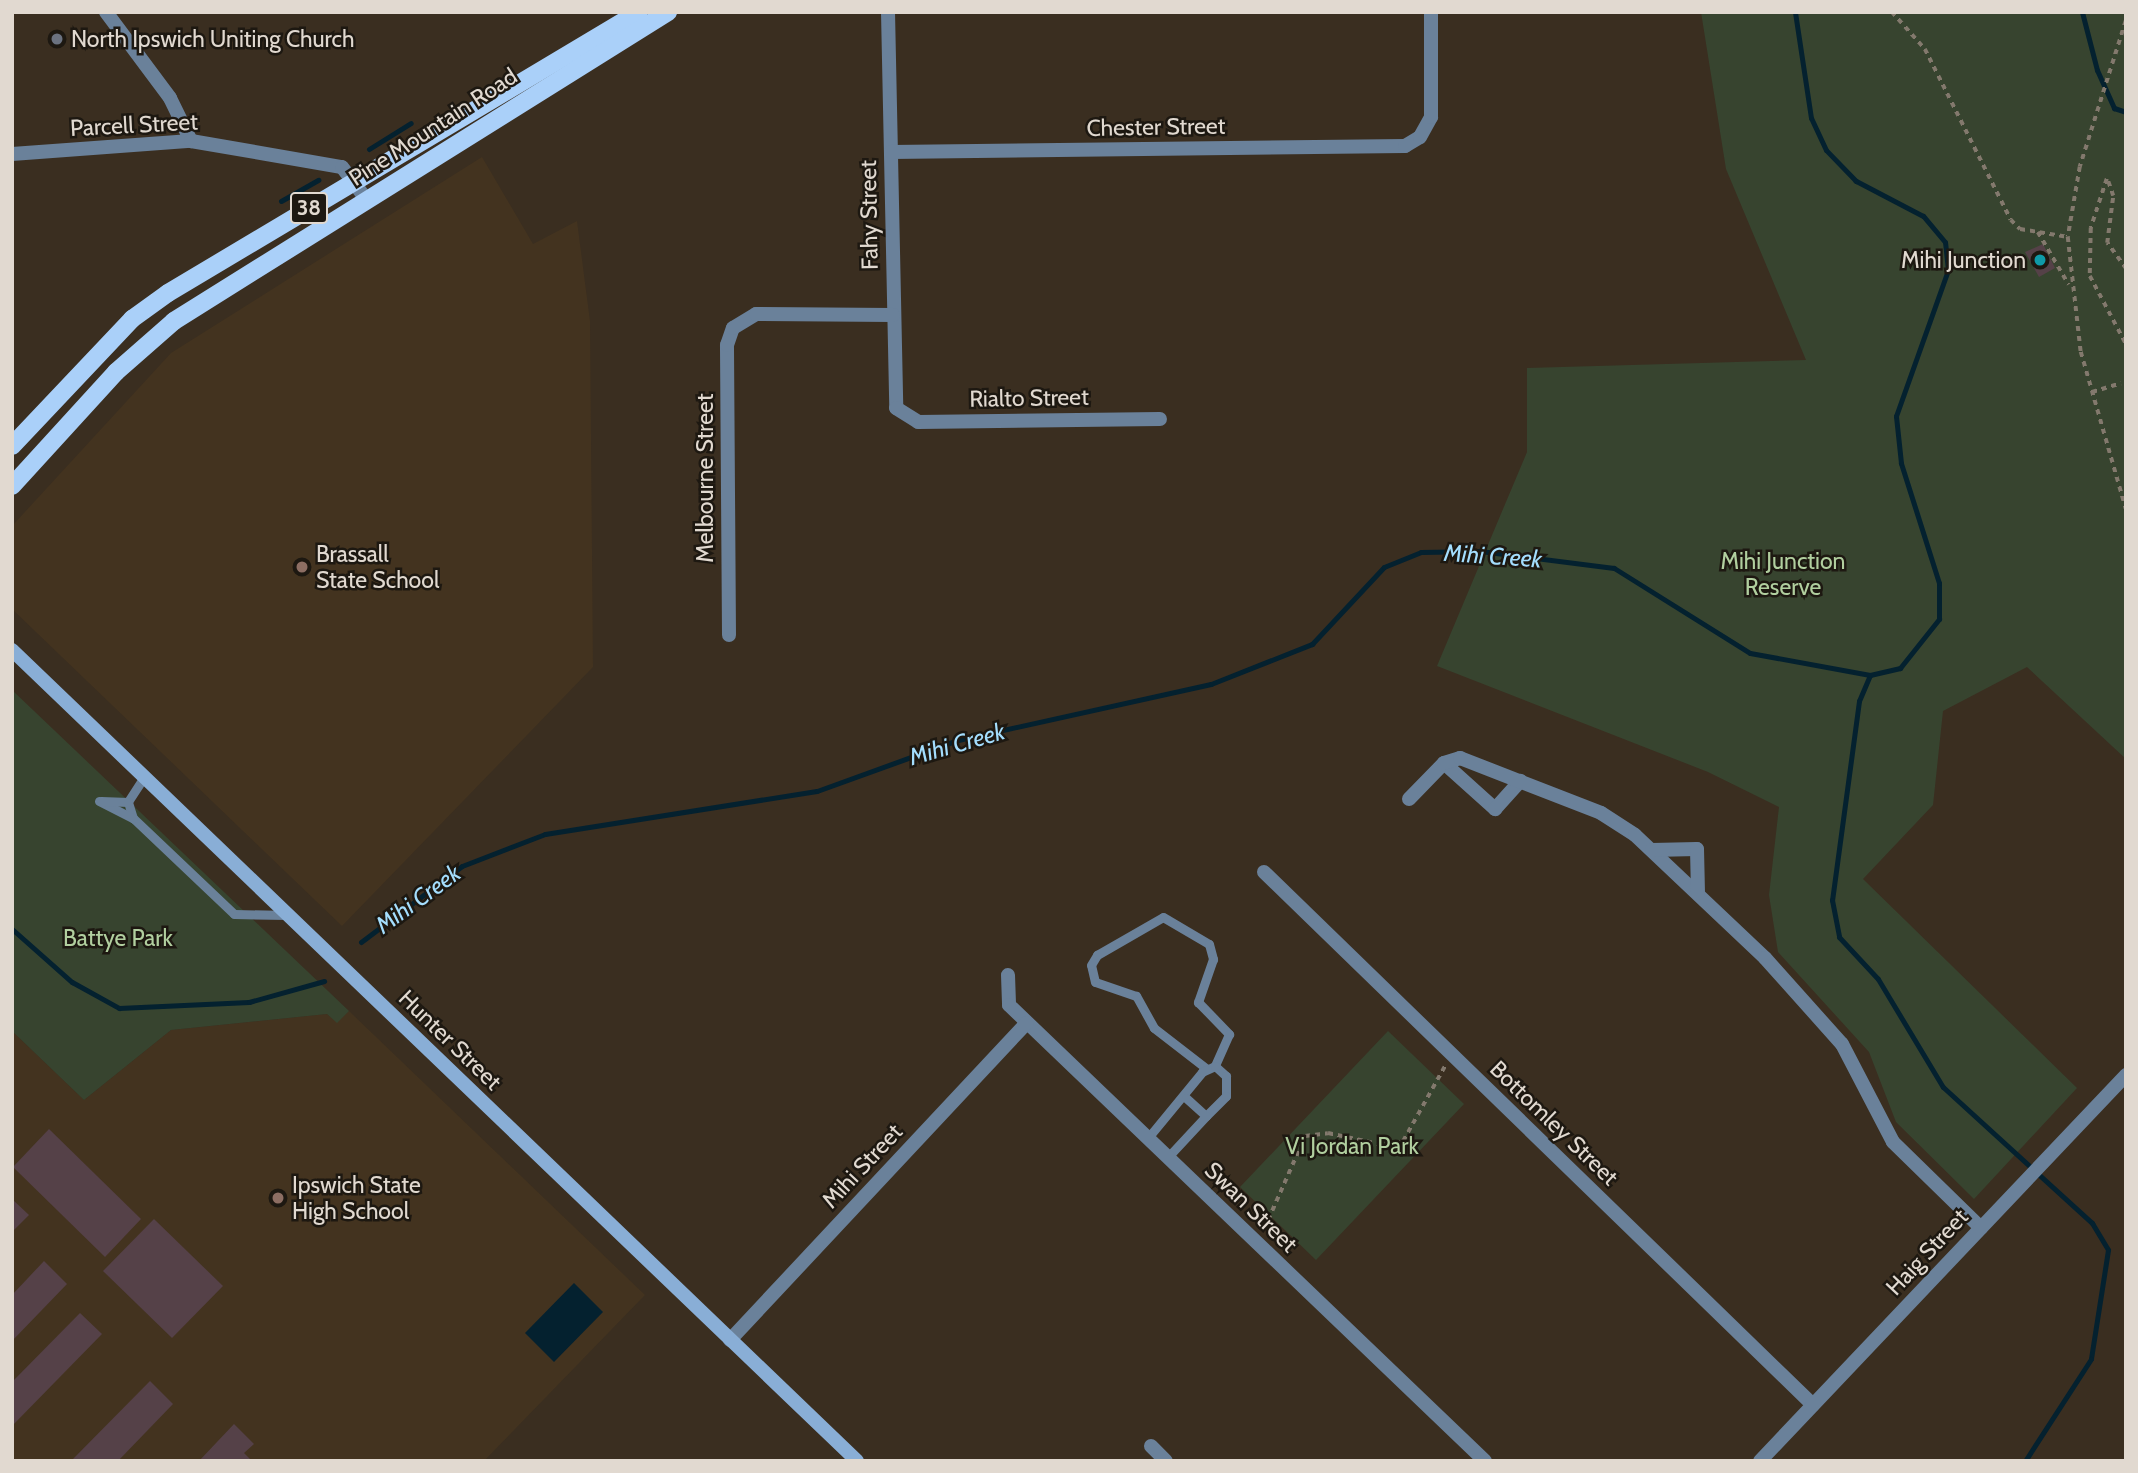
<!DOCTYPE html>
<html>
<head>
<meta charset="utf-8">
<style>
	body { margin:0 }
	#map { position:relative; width:2138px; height:1473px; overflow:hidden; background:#3a2e20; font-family:Cabin,sans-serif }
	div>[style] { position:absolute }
	.built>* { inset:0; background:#43331f }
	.green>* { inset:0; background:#37442f }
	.water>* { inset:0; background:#04212f }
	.stream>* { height:5px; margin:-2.5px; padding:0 2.5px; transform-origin:2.5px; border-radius:2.5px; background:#04212f }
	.building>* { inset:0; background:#554148 }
	.path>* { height:3.5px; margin-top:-1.75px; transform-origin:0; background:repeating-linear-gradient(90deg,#83796d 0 5px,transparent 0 10px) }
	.lane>* { height:9px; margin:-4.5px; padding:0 4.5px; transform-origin:4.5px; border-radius:4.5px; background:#6a819a }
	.street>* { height:14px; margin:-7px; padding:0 7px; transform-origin:7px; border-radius:7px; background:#6a819a }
	.secondary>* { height:14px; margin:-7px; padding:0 7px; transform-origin:7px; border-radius:7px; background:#89aed6 }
	.primary>* { height:18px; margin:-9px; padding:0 9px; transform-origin:9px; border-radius:9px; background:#aad0f9 }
	.dots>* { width:19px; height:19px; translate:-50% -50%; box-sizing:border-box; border:4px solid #1d1811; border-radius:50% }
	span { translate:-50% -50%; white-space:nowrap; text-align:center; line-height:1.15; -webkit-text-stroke:5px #1d1811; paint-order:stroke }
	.shield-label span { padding:2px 5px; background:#1d1811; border:2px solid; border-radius:5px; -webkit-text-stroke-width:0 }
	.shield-label { font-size:21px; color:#e1d9d0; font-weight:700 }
	.poi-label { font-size:23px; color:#e1d9d0 }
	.left { translate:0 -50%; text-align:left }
	.right { translate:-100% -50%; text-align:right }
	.street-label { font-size:23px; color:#e1d9d0 }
	.park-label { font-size:23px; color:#b1cf9f }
	.water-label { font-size:24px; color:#a4defe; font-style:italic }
	.frame { position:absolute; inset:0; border:14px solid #e1d9d0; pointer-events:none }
</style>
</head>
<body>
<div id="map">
	<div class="built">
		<div style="clip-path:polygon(482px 157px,533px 244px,577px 221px,590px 321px,593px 667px,342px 926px,12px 609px,12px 526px,171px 353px)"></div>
		<div style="clip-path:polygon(349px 1011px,645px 1295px,484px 1461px,12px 1461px,12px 1031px,84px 1100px,171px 1030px,327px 1014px,337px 1022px)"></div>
	</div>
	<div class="green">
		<div style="clip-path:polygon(1701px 12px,2126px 12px,2126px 759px,2027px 667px,1943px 711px,1933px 805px,1863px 879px,2077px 1088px,1974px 1199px,1896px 1122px,1869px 1052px,1778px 952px,1769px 895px,1779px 807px,1708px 772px,1437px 666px,1527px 452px,1527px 368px,1806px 360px,1726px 169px)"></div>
		<div style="clip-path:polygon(12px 690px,349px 1011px,337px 1023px,327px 1014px,171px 1030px,84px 1100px,12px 1031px)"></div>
		<div style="clip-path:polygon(1388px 1031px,1464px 1104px,1316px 1260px,1240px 1187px)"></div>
	</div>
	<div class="water">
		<div style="clip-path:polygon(574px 1283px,603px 1312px,554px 1362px,525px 1333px)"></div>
	</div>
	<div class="stream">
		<div style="left:2082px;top:12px;width:60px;rotate:75.5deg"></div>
		<div style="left:2097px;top:70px;width:42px;rotate:65.9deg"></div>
		<div style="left:2114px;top:108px;width:13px;rotate:18deg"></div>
		<div style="left:369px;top:149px;width:49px;rotate:-31.8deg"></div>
		<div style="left:281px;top:201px;width:43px;rotate:-29.6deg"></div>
		<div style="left:1870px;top:675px;width:28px;rotate:113deg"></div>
		<div style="left:1859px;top:701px;width:201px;rotate:97.7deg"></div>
		<div style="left:1832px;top:900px;width:38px;rotate:79deg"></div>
		<div style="left:1839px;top:937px;width:57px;rotate:47.1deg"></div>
		<div style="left:1878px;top:979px;width:126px;rotate:59deg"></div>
		<div style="left:1943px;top:1087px;width:202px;rotate:42.4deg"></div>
		<div style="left:2092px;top:1223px;width:31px;rotate:59deg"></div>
		<div style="left:2108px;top:1250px;width:110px;rotate:98.9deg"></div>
		<div style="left:2091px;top:1359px;width:121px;rotate:122.9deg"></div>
		<div style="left:12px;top:929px;width:80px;rotate:41.5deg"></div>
		<div style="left:72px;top:982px;width:54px;rotate:29deg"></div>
		<div style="left:119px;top:1008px;width:130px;rotate:-2.6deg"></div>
		<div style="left:249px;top:1002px;width:78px;rotate:-15.6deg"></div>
		<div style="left:361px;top:942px;width:126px;rotate:-37deg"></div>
		<div style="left:462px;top:866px;width:89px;rotate:-21.1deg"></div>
		<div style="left:545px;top:834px;width:275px;rotate:-9deg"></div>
		<div style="left:817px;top:791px;width:150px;rotate:-19.9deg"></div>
		<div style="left:958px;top:740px;width:259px;rotate:-12.5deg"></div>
		<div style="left:1211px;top:684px;width:109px;rotate:-21.6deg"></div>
		<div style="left:1312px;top:644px;width:105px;rotate:-46.9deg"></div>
		<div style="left:1384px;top:567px;width:40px;rotate:-22deg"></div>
		<div style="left:1421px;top:552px;width:59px;rotate:-1deg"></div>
		<div style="left:1480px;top:551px;width:135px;rotate:7.2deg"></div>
		<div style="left:1614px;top:568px;width:160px;rotate:32deg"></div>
		<div style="left:1750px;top:653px;width:122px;rotate:10.4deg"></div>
		<div style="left:1870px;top:675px;width:31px;rotate:-13deg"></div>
		<div style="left:1900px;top:668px;width:63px;rotate:-51.5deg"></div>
		<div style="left:1939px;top:619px;width:36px;rotate:-90deg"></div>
		<div style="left:1939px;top:583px;width:126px;rotate:-107.6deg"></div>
		<div style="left:1901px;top:463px;width:47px;rotate:-96.1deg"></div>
		<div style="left:1896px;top:416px;width:155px;rotate:-70.4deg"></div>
		<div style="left:1948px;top:270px;width:28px;rotate:-96deg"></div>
		<div style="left:1945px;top:242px;width:34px;rotate:-130deg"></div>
		<div style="left:1923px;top:216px;width:76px;rotate:-152.4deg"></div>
		<div style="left:1856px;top:181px;width:43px;rotate:-134.1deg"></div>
		<div style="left:1826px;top:150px;width:35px;rotate:-115deg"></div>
		<div style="left:1811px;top:118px;width:107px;rotate:-98.6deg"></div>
	</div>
	<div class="building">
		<div style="clip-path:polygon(2043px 244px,2055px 268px,2039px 277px,2025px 252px)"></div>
		<div style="clip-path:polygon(49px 1129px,141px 1219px,105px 1257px,13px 1167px)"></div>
		<div style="clip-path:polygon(12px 1199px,29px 1215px,12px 1232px)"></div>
		<div style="clip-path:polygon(154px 1219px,223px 1286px,172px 1338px,103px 1271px)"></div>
		<div style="clip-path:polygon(44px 1261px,67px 1284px,12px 1341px,12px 1295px)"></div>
		<div style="clip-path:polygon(80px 1313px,102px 1334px,12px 1426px,12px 1382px)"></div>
		<div style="clip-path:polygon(150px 1381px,173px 1404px,118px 1461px,71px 1461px)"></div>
		<div style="clip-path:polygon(234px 1424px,254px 1444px,244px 1453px,252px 1461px,199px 1461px)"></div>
	</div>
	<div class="path">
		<div style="left:1892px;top:12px;width:50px;rotate:48.3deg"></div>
		<div style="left:1925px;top:49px;width:191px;rotate:63.3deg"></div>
		<div style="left:2011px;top:220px;width:13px;rotate:45deg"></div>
		<div style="left:2020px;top:229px;width:49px;rotate:9.5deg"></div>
		<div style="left:2126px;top:21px;width:153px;rotate:107.5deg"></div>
		<div style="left:2080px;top:167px;width:71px;rotate:99.7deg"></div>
		<div style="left:2068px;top:237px;width:116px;rotate:83.6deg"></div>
		<div style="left:2081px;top:352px;width:163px;rotate:74deg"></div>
		<div style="left:2038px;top:232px;width:61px;rotate:59.7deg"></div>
		<div style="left:2126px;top:269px;width:32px;rotate:-126deg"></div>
		<div style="left:2107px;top:243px;width:47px;rotate:-82.7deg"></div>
		<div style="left:2113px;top:196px;width:18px;rotate:-109deg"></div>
		<div style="left:2107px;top:179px;width:52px;rotate:108.1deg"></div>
		<div style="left:2091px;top:228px;width:48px;rotate:91.2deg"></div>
		<div style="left:2090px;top:276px;width:77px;rotate:62.1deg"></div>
		<div style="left:2092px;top:392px;width:30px;rotate:-17deg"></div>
		<div style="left:1264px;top:1229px;width:102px;rotate:-66.2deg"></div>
		<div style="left:1305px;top:1136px;width:23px;rotate:-7deg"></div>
		<div style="left:1328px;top:1133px;width:61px;rotate:12.2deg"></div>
		<div style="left:1388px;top:1146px;width:16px;rotate:-18deg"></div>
		<div style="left:1403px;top:1141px;width:86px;rotate:-60.8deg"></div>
	</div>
	<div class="lane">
		<div style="left:144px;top:777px;width:30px;rotate:123deg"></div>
		<div style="left:128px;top:802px;width:17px;rotate:73deg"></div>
		<div style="left:133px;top:818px;width:139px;rotate:43.5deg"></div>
		<div style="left:234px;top:914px;width:54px;rotate:1.1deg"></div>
		<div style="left:99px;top:801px;width:38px;rotate:27deg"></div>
		<div style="left:101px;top:801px;width:27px;rotate:2deg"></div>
		<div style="left:1207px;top:1069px;width:67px;rotate:-142.3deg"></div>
		<div style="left:1154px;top:1028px;width:37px;rotate:-119deg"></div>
		<div style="left:1136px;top:996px;width:43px;rotate:-161.1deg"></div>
		<div style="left:1095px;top:982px;width:17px;rotate:-103deg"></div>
		<div style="left:1091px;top:965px;width:12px;rotate:-59deg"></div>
		<div style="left:1097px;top:955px;width:76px;rotate:-29.9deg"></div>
		<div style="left:1163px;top:917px;width:53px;rotate:30.4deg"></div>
		<div style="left:1209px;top:944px;width:16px;rotate:75deg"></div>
		<div style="left:1213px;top:959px;width:46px;rotate:109.2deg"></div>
		<div style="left:1198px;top:1002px;width:45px;rotate:45.9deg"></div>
		<div style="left:1229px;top:1034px;width:35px;rotate:114deg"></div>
		<div style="left:1147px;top:1139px;width:87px;rotate:-50.6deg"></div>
		<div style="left:1202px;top:1072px;width:14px;rotate:-25deg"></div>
		<div style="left:1215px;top:1066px;width:15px;rotate:42deg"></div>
		<div style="left:1226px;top:1076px;width:20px;rotate:90deg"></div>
		<div style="left:1226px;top:1096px;width:28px;rotate:135deg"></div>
		<div style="left:1206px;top:1116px;width:27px;rotate:-138deg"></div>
		<div style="left:1167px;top:1158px;width:57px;rotate:-47.1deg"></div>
	</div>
	<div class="street">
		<div style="left:106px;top:12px;width:107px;rotate:53.3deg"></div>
		<div style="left:170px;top:98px;width:48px;rotate:64deg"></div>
		<div style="left:888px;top:12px;width:396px;rotate:88.8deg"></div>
		<div style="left:896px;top:408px;width:26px;rotate:32deg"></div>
		<div style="left:918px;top:422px;width:242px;rotate:-0.7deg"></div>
		<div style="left:891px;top:152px;width:514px;rotate:-0.67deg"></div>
		<div style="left:1405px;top:146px;width:17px;rotate:-31deg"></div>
		<div style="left:1420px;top:137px;width:23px;rotate:-61deg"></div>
		<div style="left:1431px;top:117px;width:105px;rotate:-90deg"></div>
		<div style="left:12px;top:154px;width:179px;rotate:-4.2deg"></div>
		<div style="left:191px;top:141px;width:153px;rotate:9.8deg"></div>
		<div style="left:342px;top:167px;width:40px;rotate:53deg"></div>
		<div style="left:729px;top:635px;width:290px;rotate:-90.4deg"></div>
		<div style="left:727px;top:345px;width:18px;rotate:-71deg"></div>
		<div style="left:733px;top:328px;width:27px;rotate:-31deg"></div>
		<div style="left:756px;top:314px;width:137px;rotate:0.4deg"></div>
		<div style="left:1444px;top:763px;width:69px;rotate:42deg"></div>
		<div style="left:1495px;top:809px;width:38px;rotate:-48deg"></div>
		<div style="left:1409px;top:799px;width:50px;rotate:-45.8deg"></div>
		<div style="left:1444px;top:763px;width:17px;rotate:-17deg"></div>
		<div style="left:1460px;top:758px;width:151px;rotate:21.3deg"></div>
		<div style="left:1601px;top:813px;width:40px;rotate:32.9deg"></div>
		<div style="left:1635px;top:835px;width:179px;rotate:43.4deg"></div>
		<div style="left:1765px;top:958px;width:115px;rotate:48.2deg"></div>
		<div style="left:1842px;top:1044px;width:110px;rotate:62.5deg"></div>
		<div style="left:1893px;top:1142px;width:123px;rotate:44.3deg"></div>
		<div style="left:1652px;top:850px;width:45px;rotate:-1.3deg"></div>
		<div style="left:1697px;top:849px;width:44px;rotate:88.7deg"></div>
		<div style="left:1264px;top:872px;width:765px;rotate:44.15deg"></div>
		<div style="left:1008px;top:975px;width:30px;rotate:88deg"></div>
		<div style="left:1009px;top:1005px;width:659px;rotate:43.77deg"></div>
		<div style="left:730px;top:1340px;width:434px;rotate:-46.9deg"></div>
		<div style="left:1151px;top:1446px;width:21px;rotate:45deg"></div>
		<div style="left:1760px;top:1461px;width:532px;rotate:-46.52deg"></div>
	</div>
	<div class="secondary">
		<div style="left:12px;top:650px;width:1171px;rotate:43.82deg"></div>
	</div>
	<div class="primary">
		<div style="left:12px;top:446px;width:175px;rotate:-46.6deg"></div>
		<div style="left:132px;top:319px;width:44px;rotate:-35.8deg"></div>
		<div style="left:168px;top:293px;width:548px;rotate:-30.82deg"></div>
		<div style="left:12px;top:486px;width:154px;rotate:-47.6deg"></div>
		<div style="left:116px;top:372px;width:77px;rotate:-41.3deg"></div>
		<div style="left:174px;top:321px;width:583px;rotate:-32.03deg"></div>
	</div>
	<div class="dots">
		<div style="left:57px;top:39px;background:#6b7280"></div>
		<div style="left:2040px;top:260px;background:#0f9aa8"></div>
		<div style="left:302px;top:567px;background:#8d6e63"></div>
		<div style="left:278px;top:1198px;background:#8d6e63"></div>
	</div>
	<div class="shield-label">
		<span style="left:309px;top:208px">38</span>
	</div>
	<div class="poi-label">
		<span class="left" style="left:71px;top:39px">North Ipswich Uniting Church</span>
		<span class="right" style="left:2026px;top:260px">Mihi Junction</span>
		<span class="left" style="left:316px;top:567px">Brassall<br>State School</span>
		<span class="left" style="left:292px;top:1198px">Ipswich State<br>High School</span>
	</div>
	<div class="street-label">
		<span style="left:134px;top:125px;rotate:-3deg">Parcell Street</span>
		<span style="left:433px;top:127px;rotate:-33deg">Pine Mountain Road</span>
		<span style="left:1156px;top:127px;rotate:-1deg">Chester Street</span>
		<span style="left:869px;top:215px;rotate:-91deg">Fahy Street</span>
		<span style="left:1029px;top:398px;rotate:-1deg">Rialto Street</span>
		<span style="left:705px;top:478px;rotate:-90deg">Melbourne Street</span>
		<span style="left:450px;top:1040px;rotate:44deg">Hunter Street</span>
		<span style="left:1554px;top:1123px;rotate:44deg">Bottomley Street</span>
		<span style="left:862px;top:1166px;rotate:-47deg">Mihi Street</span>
		<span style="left:1251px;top:1207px;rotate:44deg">Swan Street</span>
		<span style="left:1927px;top:1252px;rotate:-47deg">Haig Street</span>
	</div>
	<div class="park-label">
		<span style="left:1783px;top:574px">Mihi Junction<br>Reserve</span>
		<span style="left:118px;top:938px">Battye Park</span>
		<span style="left:1352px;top:1146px">Vi Jordan Park</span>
	</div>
	<div class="water-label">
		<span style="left:1493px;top:556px;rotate:4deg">Mihi Creek</span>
		<span style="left:957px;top:744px;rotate:-16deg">Mihi Creek</span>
		<span style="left:418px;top:899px;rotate:-36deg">Mihi Creek</span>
	</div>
	<div class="frame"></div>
</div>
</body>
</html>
